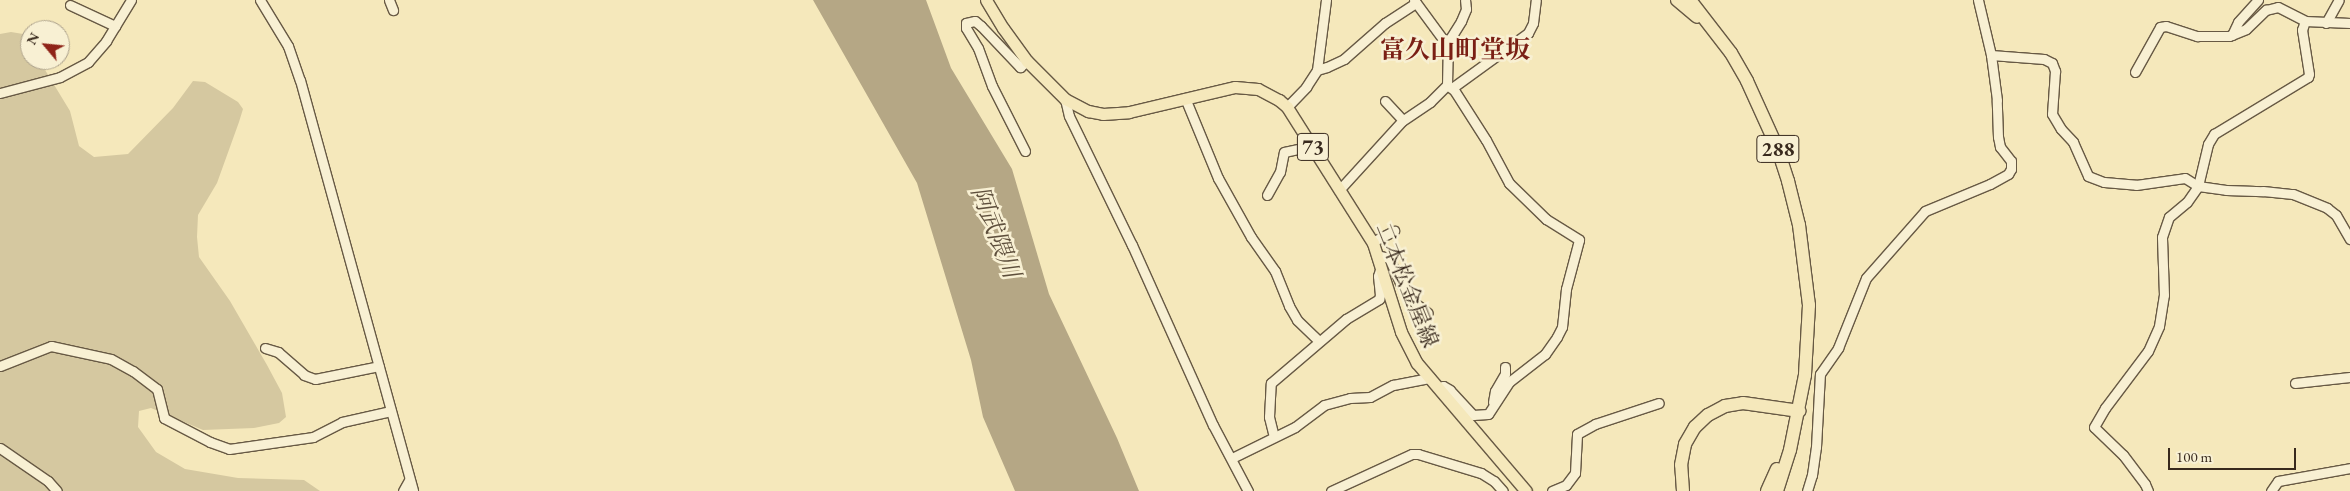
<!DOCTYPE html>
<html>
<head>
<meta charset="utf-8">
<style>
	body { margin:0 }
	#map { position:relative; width:2350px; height:491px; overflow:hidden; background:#f5e8bb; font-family:"EB Garamond","Noto Serif JP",serif }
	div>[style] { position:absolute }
	.green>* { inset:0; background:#d5c8a0 }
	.water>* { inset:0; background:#b5a785 }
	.roads { filter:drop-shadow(1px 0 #675944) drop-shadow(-1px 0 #675944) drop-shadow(0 1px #675944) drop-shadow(0 -1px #675944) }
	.minor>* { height:9px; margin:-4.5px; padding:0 4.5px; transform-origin:4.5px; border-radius:4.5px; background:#f8f0d3 }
	.major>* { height:11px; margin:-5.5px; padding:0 5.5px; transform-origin:5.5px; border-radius:5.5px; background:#f5e8bb }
	.highway>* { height:12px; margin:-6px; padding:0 6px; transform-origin:6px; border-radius:6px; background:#f5e8bb }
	span { translate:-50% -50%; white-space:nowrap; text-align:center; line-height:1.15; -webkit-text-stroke:5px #f8f0d3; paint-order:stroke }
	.shield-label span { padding:1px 4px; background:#f8f0d3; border:1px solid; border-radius:4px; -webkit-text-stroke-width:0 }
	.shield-label { font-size:21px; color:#38291d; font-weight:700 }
	.street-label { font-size:22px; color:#38291d }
	.water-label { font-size:24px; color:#5e4f3c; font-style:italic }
	.quarter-label { font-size:25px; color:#7a1f14; font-weight:700 }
	.north { position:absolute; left:20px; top:20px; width:50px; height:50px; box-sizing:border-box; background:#f8f0d3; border:1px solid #aba08a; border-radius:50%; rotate:298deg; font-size:14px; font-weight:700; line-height:20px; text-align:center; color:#38291d }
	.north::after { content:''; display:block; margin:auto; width:18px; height:22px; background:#8f2418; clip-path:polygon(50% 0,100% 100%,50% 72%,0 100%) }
	.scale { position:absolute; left:2168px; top:448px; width:128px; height:22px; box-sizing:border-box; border:2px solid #38291d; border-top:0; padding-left:6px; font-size:15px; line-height:18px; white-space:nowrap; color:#38291d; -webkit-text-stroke:4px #f8f0d3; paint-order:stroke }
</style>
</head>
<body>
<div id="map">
	<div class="green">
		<div style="clip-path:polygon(11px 32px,23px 34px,30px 46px,30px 60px,39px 60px,70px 111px,79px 146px,94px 157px,128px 154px,173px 108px,193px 81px,205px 82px,238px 102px,243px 109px,239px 122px,217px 183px,198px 215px,197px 237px,199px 257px,230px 301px,267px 365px,282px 393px,286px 417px,279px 423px,254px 428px,203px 430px,151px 408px,139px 411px,138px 427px,156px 452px,185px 469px,238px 478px,304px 480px,320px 491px,0 491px,0 34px)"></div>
	</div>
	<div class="water">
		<div style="clip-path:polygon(813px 0,926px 0,951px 68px,1012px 169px,1049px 294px,1117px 438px,1139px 491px,1015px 491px,983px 417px,971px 360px,917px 183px)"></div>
	</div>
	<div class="roads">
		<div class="minor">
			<div style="left:260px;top:0;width:54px;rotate:58.7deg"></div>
			<div style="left:288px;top:46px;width:36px;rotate:71deg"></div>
			<div style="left:300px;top:80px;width:426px;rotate:74.6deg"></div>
			<div style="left:389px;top:0;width:11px;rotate:68deg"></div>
			<div style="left:1414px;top:0;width:47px;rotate:53.6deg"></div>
			<div style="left:1442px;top:38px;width:7px;rotate:34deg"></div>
			<div style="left:70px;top:5px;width:50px;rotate:25deg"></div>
			<div style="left:2326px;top:23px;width:26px;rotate:-61deg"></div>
			<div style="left:2232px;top:35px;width:14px;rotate:-65deg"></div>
			<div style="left:2238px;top:22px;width:30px;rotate:-48deg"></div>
			<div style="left:1991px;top:55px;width:53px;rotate:4.3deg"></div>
			<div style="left:2044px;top:59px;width:9px;rotate:27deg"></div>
			<div style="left:2052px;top:63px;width:9px;rotate:69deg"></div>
			<div style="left:2055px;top:71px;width:43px;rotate:94deg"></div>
			<div style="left:2052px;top:114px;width:17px;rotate:59deg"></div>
			<div style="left:2061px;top:129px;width:18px;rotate:47deg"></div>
			<div style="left:2073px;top:142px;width:37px;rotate:66deg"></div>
			<div style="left:2088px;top:176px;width:17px;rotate:21deg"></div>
			<div style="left:2104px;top:182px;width:32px;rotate:5deg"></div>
			<div style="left:2136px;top:185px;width:49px;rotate:-8.1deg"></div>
			<div style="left:2185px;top:178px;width:15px;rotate:32deg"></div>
			<div style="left:2198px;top:186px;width:43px;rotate:-76.6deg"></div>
			<div style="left:2208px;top:144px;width:12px;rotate:-59deg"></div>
			<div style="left:2214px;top:134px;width:110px;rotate:-31.2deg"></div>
			<div style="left:2308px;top:77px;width:3px;rotate:-72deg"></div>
			<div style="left:2309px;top:74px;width:45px;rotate:-99deg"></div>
			<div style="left:2302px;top:30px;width:9px;rotate:-72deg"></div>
			<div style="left:1317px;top:70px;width:10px;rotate:-17deg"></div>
			<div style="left:1327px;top:67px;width:19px;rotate:-25deg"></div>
			<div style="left:1344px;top:59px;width:55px;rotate:-41.3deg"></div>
			<div style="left:1385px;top:23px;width:37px;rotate:-33deg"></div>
			<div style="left:2135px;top:72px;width:51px;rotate:-60.9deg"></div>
			<div style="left:2160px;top:27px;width:6px;rotate:-9deg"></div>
			<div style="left:2166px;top:26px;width:33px;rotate:18deg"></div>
			<div style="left:2197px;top:36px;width:32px"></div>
			<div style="left:2229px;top:36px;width:18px;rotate:-22deg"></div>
			<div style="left:2246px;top:29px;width:28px;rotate:-44deg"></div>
			<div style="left:2266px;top:10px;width:12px;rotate:-14deg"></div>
			<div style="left:2278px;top:7px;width:30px;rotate:27deg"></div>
			<div style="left:2305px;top:21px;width:45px;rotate:2.5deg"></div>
			<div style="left:1447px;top:85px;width:43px;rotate:-88.7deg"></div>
			<div style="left:1448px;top:42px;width:25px;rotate:-58deg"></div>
			<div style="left:1461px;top:21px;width:13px;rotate:-67deg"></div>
			<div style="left:1466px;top:9px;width:9px;rotate:-96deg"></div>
			<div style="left:1452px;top:88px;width:94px;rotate:-35.9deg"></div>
			<div style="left:1528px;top:33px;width:11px;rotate:-63deg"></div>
			<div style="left:1533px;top:23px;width:23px;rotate:-83deg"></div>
			<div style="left:0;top:93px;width:62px;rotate:-14.9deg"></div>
			<div style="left:60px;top:77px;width:32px;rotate:-28deg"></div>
			<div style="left:88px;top:62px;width:28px;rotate:-49deg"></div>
			<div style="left:106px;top:41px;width:48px;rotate:-58.6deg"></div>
			<div style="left:1185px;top:98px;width:87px;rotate:67.6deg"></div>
			<div style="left:1218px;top:178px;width:68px;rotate:60.8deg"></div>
			<div style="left:1251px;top:237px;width:42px;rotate:54.8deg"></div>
			<div style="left:1275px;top:271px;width:38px;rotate:68deg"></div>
			<div style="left:1289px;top:306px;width:16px;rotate:60deg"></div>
			<div style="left:1297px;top:320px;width:30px;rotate:44deg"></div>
			<div style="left:1065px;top:99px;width:17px;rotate:77deg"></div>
			<div style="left:1069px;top:116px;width:144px;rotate:64deg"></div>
			<div style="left:1132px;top:245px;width:197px;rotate:65.8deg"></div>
			<div style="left:1213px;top:425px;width:75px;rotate:62.1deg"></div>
			<div style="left:1385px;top:101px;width:26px;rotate:47deg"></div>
			<div style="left:1287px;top:107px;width:28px;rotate:-46deg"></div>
			<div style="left:1306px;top:87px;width:20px;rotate:-57deg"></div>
			<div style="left:1317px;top:70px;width:71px;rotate:-82.7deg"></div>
			<div style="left:1025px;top:151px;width:73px;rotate:-116.9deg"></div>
			<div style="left:992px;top:86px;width:40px;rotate:-110.2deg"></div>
			<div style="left:978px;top:48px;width:23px;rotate:-121deg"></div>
			<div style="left:966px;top:28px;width:5px;rotate:-90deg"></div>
			<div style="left:966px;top:23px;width:9px;rotate:-13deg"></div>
			<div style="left:975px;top:21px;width:8px;rotate:40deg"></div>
			<div style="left:981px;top:26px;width:57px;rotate:46.4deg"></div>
			<div style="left:1020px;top:67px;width:9px;rotate:-41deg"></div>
			<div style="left:1340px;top:189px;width:92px;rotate:-47.6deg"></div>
			<div style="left:1402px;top:121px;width:34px;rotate:-34deg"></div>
			<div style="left:1430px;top:102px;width:24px;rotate:-45deg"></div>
			<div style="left:1447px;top:85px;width:9px;rotate:36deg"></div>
			<div style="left:1454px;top:90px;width:59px;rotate:57.4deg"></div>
			<div style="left:1486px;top:140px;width:49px;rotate:61.9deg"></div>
			<div style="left:1509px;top:183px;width:52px;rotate:44.2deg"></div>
			<div style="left:1546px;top:219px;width:39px;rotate:32deg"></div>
			<div style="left:1579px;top:240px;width:51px;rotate:104.9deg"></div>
			<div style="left:1566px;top:289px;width:38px;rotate:96deg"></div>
			<div style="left:1562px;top:327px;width:11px;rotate:117deg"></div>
			<div style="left:1557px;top:337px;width:21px;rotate:125deg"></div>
			<div style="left:1545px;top:354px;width:46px;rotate:142.1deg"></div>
			<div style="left:1509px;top:382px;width:38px;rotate:123deg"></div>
			<div style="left:1488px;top:414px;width:15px;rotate:176deg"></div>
			<div style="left:1473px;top:415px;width:34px;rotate:-133deg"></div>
			<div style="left:1450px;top:390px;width:8px;rotate:-150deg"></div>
			<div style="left:1443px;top:386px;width:5px;rotate:158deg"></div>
			<div style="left:1267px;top:195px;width:26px;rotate:-61deg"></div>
			<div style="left:1280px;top:172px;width:20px;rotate:-79deg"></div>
			<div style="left:1284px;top:152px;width:29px;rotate:-12deg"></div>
			<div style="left:1372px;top:242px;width:25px;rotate:-27deg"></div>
			<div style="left:1377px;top:255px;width:12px;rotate:14deg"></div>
			<div style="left:1389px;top:258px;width:27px;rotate:66deg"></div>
			<div style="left:1400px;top:283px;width:25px;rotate:53deg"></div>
			<div style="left:1415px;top:303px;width:16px;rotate:38deg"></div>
			<div style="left:265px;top:348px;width:14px;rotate:17deg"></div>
			<div style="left:278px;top:352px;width:35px;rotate:41deg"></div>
			<div style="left:304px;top:375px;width:12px;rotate:20deg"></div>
			<div style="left:315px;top:379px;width:65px;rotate:-11.5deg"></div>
			<div style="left:0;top:366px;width:55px;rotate:-21.4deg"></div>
			<div style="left:51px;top:346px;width:61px;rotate:12.2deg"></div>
			<div style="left:111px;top:359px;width:25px;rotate:29deg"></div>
			<div style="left:133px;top:371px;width:30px;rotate:37deg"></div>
			<div style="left:157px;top:389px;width:30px;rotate:76deg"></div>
			<div style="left:164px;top:418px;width:52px;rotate:27.6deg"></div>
			<div style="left:210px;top:442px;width:20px;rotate:20deg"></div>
			<div style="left:229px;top:449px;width:85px;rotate:-8.1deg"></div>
			<div style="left:313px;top:437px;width:33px;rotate:-27deg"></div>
			<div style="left:342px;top:422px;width:50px;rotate:-12.7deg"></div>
			<div style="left:2295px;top:383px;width:55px;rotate:-6.2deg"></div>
			<div style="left:1493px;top:402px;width:11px;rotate:-80deg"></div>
			<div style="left:1495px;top:391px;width:20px;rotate:-60deg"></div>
			<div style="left:1505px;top:374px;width:7px;rotate:-90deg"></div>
			<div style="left:1274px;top:437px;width:21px;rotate:-104deg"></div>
			<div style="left:1269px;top:417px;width:34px;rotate:-87deg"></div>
			<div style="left:1271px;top:383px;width:99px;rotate:-40.5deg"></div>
			<div style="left:1346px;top:319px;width:39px;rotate:-31deg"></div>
			<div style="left:1379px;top:299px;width:4px;rotate:-76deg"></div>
			<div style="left:1380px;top:295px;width:19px;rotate:-96deg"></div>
			<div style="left:1378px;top:276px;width:9px;rotate:-72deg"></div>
			<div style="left:0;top:448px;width:58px;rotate:34.5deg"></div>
			<div style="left:48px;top:481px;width:13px;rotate:48deg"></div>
			<div style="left:1232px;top:458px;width:70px;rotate:-26.2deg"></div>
			<div style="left:1295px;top:427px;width:36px;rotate:-37deg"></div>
			<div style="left:1324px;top:405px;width:27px;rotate:-15deg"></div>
			<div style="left:1350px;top:398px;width:20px;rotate:-3deg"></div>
			<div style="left:1370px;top:397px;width:26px;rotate:-28deg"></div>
			<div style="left:1393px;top:385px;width:38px;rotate:-11deg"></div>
			<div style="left:403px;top:491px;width:13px;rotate:-61deg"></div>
			<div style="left:1331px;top:491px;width:89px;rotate:-24.6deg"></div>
			<div style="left:1412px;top:454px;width:6px"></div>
			<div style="left:1418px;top:454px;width:66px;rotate:16.8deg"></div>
			<div style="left:1481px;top:473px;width:15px;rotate:32deg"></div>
			<div style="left:1494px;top:481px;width:13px;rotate:48deg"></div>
			<div style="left:1552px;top:491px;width:15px;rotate:-23deg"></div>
			<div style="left:1566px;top:485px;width:15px;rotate:-53deg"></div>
			<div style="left:1575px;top:473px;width:39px;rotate:-87deg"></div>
			<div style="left:1577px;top:434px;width:21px;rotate:-29deg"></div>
			<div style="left:1595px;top:424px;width:67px;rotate:-18.2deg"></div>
			<div style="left:1807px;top:491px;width:17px;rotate:-73deg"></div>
			<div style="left:1812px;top:475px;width:28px;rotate:-82deg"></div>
			<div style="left:1816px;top:447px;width:73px;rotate:-86.9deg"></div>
			<div style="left:1820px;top:374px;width:32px;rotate:-55deg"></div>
			<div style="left:1838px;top:348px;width:75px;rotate:-68.2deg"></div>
			<div style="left:1866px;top:278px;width:89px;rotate:-48.6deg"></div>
			<div style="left:1925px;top:211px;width:70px;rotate:-22.6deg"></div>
			<div style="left:1990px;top:184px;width:21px;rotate:-29deg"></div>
			<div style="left:2008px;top:174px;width:6px;rotate:-59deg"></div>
			<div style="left:2011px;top:169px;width:8px;rotate:-90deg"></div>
			<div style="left:2011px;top:161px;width:18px;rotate:-128deg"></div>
			<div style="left:2000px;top:147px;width:10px;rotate:-101deg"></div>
			<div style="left:1998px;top:137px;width:37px;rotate:-92deg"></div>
			<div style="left:1997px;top:100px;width:45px;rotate:-97.6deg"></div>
			<div style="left:1991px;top:55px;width:57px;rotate:-103.3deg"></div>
			<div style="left:2148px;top:491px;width:8px;rotate:-113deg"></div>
			<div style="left:2145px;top:484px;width:36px;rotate:-127deg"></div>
			<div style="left:2123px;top:455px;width:40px;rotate:-136deg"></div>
			<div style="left:2094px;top:427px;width:22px;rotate:-60deg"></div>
			<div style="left:2105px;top:408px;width:71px;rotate:-53deg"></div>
			<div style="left:2148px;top:351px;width:27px;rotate:-66deg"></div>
			<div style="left:2159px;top:326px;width:31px;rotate:-81deg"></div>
			<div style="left:2164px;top:295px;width:58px;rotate:-92deg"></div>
			<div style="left:2162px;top:237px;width:21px;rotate:-71deg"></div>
			<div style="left:2169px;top:217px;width:23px;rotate:-40deg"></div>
			<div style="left:2187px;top:202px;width:19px;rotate:-55deg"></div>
			<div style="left:2198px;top:186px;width:28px;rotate:8deg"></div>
			<div style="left:2226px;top:190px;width:37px;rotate:2deg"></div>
			<div style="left:2263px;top:191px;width:30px;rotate:6deg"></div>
			<div style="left:2293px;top:194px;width:37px;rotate:22deg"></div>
			<div style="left:2327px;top:208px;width:11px;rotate:38deg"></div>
			<div style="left:2336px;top:215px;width:28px;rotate:60deg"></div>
			<div style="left:2271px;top:491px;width:12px;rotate:-55deg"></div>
			<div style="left:2278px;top:481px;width:73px;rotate:-10.2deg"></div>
		</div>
		<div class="major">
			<div style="left:986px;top:0;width:33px;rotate:59deg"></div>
			<div style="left:1003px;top:28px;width:41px;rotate:54deg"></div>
			<div style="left:1027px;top:61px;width:54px;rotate:45deg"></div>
			<div style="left:1065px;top:99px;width:26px;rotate:28deg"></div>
			<div style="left:1088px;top:111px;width:15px;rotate:11deg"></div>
			<div style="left:1103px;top:114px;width:26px;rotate:-4deg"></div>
			<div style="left:1129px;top:112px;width:109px;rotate:-13.3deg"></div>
			<div style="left:1235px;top:87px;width:23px;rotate:5deg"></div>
			<div style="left:1258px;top:89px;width:24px;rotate:28deg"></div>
			<div style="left:1279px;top:100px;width:11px;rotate:41deg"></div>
			<div style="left:1287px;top:107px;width:161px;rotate:57.7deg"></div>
			<div style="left:1373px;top:243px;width:93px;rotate:72.5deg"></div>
			<div style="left:1401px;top:332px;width:35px;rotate:63deg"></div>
			<div style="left:1417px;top:363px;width:168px;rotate:49.6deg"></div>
		</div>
		<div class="highway">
			<div style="left:1677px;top:0;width:26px;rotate:40deg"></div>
			<div style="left:1690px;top:0;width:67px;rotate:52.3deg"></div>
			<div style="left:1731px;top:53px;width:32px;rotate:60deg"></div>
			<div style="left:1747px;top:81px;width:72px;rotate:65.6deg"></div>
			<div style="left:1777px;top:147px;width:36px;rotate:72deg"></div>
			<div style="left:1788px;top:181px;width:45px;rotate:76deg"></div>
			<div style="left:1799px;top:225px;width:81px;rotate:82.9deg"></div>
			<div style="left:1809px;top:305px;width:70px;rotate:93.3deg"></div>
			<div style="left:1805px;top:375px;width:76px;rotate:101.3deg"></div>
			<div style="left:1790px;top:450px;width:43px;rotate:107.6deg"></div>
			<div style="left:1683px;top:491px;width:26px;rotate:-94deg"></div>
			<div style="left:1681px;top:465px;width:21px;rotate:-79deg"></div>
			<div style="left:1685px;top:444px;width:20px;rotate:-60deg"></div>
			<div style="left:1695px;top:427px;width:18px;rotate:-43deg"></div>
			<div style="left:1708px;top:415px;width:19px;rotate:-28deg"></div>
			<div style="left:1725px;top:406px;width:18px;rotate:-9deg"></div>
			<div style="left:1743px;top:403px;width:57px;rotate:8.1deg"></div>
			<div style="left:1767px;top:491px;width:24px;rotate:-66deg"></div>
		</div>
	</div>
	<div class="shield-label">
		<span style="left:1313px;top:147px">73</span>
		<span style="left:1778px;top:149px">288</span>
	</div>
	<div class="street-label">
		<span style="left:1407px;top:285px;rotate:68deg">二本松金屋線</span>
	</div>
	<div class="water-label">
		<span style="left:996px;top:232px;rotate:69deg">阿武隈川</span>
	</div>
	<div class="quarter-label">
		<span style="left:1455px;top:49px">富久山町堂坂</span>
	</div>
	<div class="north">N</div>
	<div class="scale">100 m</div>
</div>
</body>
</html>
